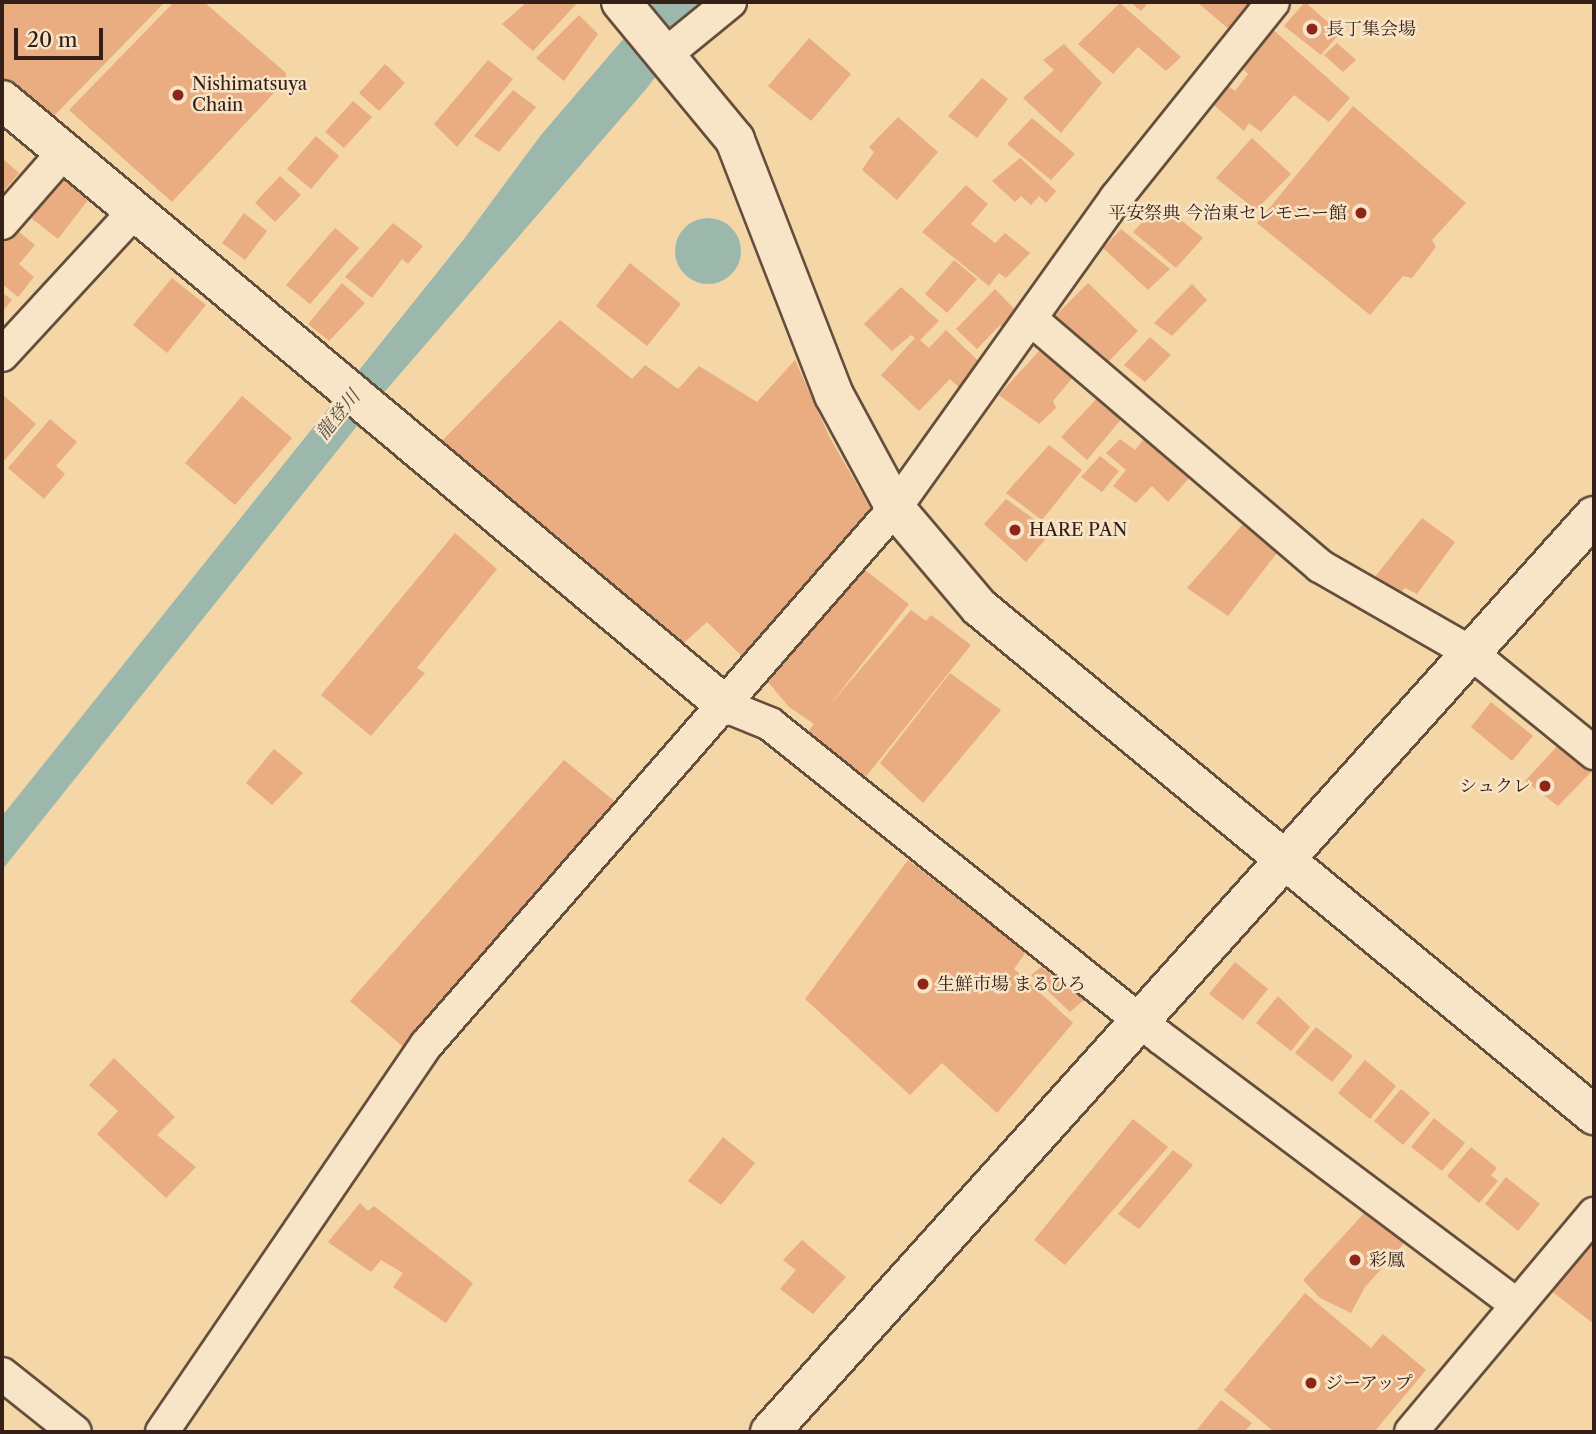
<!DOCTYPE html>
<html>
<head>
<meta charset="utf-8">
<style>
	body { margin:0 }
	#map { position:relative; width:1596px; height:1434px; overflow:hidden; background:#f4d6a7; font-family:"Libre Caslon Text","Noto Serif JP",serif }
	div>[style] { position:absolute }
	.water>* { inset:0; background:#9cb8ad }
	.round { border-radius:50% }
	.building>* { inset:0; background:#eaac81 }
	.roads { filter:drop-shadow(2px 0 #644e3c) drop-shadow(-2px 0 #644e3c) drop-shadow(0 2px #644e3c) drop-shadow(0 -2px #644e3c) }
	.minor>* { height:32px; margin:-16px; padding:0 16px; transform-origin:16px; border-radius:16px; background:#f8e4c6 }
	.tertiary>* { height:38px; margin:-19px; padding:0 19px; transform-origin:19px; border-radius:19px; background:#f8e4c6 }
	.dots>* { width:19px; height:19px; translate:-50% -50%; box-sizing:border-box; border:4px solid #f8e4c6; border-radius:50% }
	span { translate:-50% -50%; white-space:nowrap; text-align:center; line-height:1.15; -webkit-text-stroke:5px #f8e4c6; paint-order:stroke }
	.poi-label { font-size:18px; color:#342018 }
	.left { translate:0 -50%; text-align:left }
	.right { translate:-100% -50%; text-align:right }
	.water-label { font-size:19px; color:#534e45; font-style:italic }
	.frame { position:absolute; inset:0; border:4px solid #342018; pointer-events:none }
	.scale { position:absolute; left:14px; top:28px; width:89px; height:32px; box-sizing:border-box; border:4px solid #342018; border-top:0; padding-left:9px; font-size:21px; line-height:24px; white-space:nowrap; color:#342018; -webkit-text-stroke:5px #f8e4c6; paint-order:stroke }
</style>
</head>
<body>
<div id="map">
	<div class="water">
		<div style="clip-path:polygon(655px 2px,712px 2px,647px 88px,381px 396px,2px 870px,2px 816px,464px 239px,541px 135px)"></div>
		<div class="round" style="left:675px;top:218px;width:66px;height:66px"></div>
	</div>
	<div class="building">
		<div style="clip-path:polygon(2px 2px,165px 2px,50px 120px,2px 78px)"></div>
		<div style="clip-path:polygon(174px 2px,204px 2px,286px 73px,286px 80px,172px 202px,69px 110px)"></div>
		<div style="clip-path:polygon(527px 2px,576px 2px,577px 3px,533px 51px,502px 24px)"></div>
		<div style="clip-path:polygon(1130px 2px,1149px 2px,1141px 11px)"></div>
		<div style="clip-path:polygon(1197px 2px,1245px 2px,1252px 8px,1231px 31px)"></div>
		<div style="clip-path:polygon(1305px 2px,1340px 33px,1321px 55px,1284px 26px)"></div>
		<div style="clip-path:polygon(1120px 3px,1181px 57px,1166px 71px,1138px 47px,1113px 74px,1078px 44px)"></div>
		<div style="clip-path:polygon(579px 15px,598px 34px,564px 81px,536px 58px)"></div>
		<div style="clip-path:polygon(1270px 27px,1350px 98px,1329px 122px,1294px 95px,1261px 132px,1249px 123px,1244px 131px,1209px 101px,1223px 82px,1235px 91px,1248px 74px,1238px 64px)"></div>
		<div style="clip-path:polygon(809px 38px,851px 74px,811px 121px,768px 86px)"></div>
		<div style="clip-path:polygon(1337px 43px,1356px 60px,1343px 72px,1324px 55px)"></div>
		<div style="clip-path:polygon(1064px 44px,1102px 83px,1061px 133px,1023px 98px,1054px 70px,1043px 60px)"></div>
		<div style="clip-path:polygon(488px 60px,513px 79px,457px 147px,434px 124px)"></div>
		<div style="clip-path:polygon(385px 64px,405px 83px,379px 111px,359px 93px)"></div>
		<div style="clip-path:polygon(982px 78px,1008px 99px,977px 138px,948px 116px)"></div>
		<div style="clip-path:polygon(513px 90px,536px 107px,499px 152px,474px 136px)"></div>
		<div style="clip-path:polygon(353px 101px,372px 117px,344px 148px,325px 132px)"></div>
		<div style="clip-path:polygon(1353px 106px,1466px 203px,1432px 240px,1436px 247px,1412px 278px,1403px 276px,1370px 315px,1257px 223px)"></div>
		<div style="clip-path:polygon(898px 117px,938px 152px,897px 200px,862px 170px,874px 152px,869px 147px)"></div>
		<div style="clip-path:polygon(1032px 118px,1075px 154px,1051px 180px,1007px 144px)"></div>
		<div style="clip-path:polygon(316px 136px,339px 156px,311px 189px,287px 169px)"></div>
		<div style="clip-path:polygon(1252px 138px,1291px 174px,1256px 210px,1216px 178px)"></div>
		<div style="clip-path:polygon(2px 158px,19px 173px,2px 193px)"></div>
		<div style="clip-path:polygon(1020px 158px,1056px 191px,1046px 203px,1039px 196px,1031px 205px,1021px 196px,1015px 202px,992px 181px)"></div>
		<div style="clip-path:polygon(59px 172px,88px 200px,58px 239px,26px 214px)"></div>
		<div style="clip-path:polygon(280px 176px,301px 195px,275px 222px,255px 203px)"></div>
		<div style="clip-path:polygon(966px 185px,988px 204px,971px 224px,995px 243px,1005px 233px,1030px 253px,1006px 278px,999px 273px,989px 286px,922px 232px)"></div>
		<div style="clip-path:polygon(1160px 203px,1203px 238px,1176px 268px,1133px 232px)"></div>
		<div style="clip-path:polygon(244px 213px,267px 231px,245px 260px,222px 243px)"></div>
		<div style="clip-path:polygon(393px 223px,423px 246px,408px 264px,402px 259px,372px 298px,345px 277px)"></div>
		<div style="clip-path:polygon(13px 227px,35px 245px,19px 264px,34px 277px,18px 297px,2px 284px,2px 241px)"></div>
		<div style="clip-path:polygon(335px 228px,359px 248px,310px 304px,286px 285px)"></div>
		<div style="clip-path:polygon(1121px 229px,1170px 269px,1148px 290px,1103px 248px)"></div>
		<div style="clip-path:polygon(954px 260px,977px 279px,947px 313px,925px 294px)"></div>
		<div style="clip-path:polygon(630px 263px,681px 304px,647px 346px,596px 306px)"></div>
		<div style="clip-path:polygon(172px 278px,206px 305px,167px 353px,133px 325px)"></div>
		<div style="clip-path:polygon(342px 283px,365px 303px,329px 341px,308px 324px)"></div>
		<div style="clip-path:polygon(1088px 283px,1138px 331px,1109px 361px,1055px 316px)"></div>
		<div style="clip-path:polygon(1192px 284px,1207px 300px,1172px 336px,1154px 323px)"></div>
		<div style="clip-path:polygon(901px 287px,939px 321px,920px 340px,929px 348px,946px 330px,990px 372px,967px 395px,950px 379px,919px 411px,881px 375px,915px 338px,911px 335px,892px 351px,864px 324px)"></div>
		<div style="clip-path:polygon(995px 289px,1025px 320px,1010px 335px,1000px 325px,977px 349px,956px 329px)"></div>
		<div style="clip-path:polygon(2px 292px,12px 300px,2px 312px)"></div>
		<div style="clip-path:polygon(560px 320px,632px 379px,645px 365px,678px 389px,699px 366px,757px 402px,795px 360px,830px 438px,875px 516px,749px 663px,707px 622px,678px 648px,440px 443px)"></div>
		<div style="clip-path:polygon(1150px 337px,1171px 355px,1145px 382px,1124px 365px)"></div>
		<div style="clip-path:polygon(1039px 351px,1073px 377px,1053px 401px,1056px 408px,1039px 424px,999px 395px)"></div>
		<div style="clip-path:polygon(2px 394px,36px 424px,2px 463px)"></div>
		<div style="clip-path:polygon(1100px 395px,1124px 416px,1087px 460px,1061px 437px)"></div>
		<div style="clip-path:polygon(242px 396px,292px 438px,235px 505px,185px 463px)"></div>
		<div style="clip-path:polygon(50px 419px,77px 442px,56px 466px,65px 474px,44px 499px,8px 468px)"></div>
		<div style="clip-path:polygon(1148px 434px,1196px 470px,1168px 502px,1152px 486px,1136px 503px,1113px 486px,1126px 470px,1106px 453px,1120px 439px,1135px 450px)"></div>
		<div style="clip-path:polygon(1049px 445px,1082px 470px,1042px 520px,1006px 493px)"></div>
		<div style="clip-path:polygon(1100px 456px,1119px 471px,1102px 492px,1081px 477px)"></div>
		<div style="clip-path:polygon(1006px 499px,1038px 522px,1048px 536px,1026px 562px,984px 524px)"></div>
		<div style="clip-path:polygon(1422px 518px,1455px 542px,1417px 594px,1405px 588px,1398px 595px,1374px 578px)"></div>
		<div style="clip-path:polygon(1244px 523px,1280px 549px,1228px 616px,1187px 588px)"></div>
		<div style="clip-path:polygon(455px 533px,497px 569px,417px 668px,425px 673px,371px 736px,321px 695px)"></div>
		<div style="clip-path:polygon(865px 570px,909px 604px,829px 706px,911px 610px,926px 621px,931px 615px,971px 645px,864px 779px,806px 734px,814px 724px,789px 707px,768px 682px)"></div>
		<div style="clip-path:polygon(950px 673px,1001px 710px,923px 803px,880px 763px)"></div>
		<div style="clip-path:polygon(1491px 702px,1533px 736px,1512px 761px,1471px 727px)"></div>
		<div style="clip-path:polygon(1562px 741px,1594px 769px,1558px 806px,1525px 781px)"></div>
		<div style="clip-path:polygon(274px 749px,303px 773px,272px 805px,246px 783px)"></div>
		<div style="clip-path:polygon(564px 760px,623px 808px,409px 1052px,350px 1001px)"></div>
		<div style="clip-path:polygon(908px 860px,1026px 952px,1014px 969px,1073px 1023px,997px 1113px,942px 1063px,910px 1095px,805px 999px)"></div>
		<div style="clip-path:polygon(1235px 962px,1268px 989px,1243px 1020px,1209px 994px)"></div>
		<div style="clip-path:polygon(1041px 967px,1085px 999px,1070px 1012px,1031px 975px)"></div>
		<div style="clip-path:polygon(1278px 996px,1310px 1027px,1291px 1051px,1256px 1023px)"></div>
		<div style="clip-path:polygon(1316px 1027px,1353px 1056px,1332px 1082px,1295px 1053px)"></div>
		<div style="clip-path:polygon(114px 1058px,175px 1117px,157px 1135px,196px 1167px,166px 1198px,97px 1134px,118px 1111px,89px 1085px)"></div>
		<div style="clip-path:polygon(1365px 1060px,1396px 1086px,1370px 1119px,1338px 1093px)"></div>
		<div style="clip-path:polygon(1401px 1089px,1430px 1113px,1403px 1145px,1374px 1121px)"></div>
		<div style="clip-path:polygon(1434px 1118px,1465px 1143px,1442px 1171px,1411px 1147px)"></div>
		<div style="clip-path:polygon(1133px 1119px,1168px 1147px,1065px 1265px,1034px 1240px)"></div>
		<div style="clip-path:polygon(723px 1137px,755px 1163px,721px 1205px,688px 1181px)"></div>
		<div style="clip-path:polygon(1471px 1147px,1497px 1168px,1491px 1175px,1498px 1181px,1479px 1203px,1447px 1176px)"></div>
		<div style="clip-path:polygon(1173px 1150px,1193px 1165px,1139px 1229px,1118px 1214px)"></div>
		<div style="clip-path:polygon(1506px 1177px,1540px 1204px,1518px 1231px,1485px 1204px)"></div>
		<div style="clip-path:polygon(360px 1203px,368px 1211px,374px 1206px,473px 1283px,446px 1323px,393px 1287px,403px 1273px,381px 1260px,371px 1272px,328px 1242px)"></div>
		<div style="clip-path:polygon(1367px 1210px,1406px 1241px,1365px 1287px,1351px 1313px,1320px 1298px,1303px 1280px)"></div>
		<div style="clip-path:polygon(1594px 1237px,1594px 1324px,1550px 1290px)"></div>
		<div style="clip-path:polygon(802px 1240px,846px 1277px,813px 1314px,780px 1289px,796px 1270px,783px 1260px)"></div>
		<div style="clip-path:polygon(1305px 1293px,1371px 1348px,1383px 1334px,1426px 1370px,1374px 1432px,1274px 1432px,1224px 1390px)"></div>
		<div style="clip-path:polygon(1221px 1400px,1252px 1423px,1244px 1432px,1195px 1432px)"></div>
	</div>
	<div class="roads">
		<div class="minor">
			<div style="left:665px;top:55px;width:84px;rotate:-39.2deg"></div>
			<div style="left:2px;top:223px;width:94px;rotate:-48.9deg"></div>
			<div style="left:1032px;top:320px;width:379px;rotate:40.5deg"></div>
			<div style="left:1320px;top:566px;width:174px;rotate:29.9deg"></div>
			<div style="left:1471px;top:653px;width:159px;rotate:39.1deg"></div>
			<div style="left:2px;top:355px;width:196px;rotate:-47.3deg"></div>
			<div style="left:726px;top:706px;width:48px;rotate:22.2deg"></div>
			<div style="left:770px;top:724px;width:500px;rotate:38.75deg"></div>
			<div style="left:1160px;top:1037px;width:445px;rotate:36.9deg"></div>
			<div style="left:2px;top:1374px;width:93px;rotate:38.5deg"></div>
			<div style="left:162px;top:1432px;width:470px;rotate:-55.7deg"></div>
			<div style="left:427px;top:1044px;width:712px;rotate:-48.87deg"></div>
			<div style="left:895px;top:508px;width:381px;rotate:-54.5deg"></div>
			<div style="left:1116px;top:198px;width:251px;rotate:-51.3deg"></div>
			<div style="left:1411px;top:1432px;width:285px;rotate:-50deg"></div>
		</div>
		<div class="tertiary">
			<div style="left:621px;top:2px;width:179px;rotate:50.4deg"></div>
			<div style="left:735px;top:140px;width:274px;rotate:68.8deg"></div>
			<div style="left:834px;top:395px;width:128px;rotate:61.6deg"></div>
			<div style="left:895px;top:508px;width:130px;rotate:49.7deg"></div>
			<div style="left:979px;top:607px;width:798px;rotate:39.56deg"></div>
			<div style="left:2px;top:100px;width:944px;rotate:39.93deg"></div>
			<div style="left:770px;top:1432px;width:1232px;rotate:-48.03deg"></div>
		</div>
	</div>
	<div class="dots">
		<div style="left:1312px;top:29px;background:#8f2418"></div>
		<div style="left:178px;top:95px;background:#8f2418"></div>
		<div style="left:1361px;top:213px;background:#8f2418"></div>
		<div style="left:1015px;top:530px;background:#8f2418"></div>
		<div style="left:1545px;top:786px;background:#8f2418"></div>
		<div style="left:923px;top:984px;background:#8f2418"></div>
		<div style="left:1355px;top:1260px;background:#8f2418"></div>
		<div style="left:1311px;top:1383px;background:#8f2418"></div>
	</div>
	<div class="poi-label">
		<span class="left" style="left:1326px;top:29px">長丁集会場</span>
		<span class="left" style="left:192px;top:95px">Nishimatsuya<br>Chain</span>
		<span class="right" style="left:1347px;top:213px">平安祭典 今治東セレモニー館</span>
		<span class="left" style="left:1029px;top:530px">HARE PAN</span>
		<span class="right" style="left:1531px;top:786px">シュクレ</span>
		<span class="left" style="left:937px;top:984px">生鮮市場 まるひろ</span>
		<span class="left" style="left:1369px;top:1260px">彩鳳</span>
		<span class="left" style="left:1325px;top:1383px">ジーアップ</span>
	</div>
	<div class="water-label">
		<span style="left:338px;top:415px;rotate:-51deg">龍登川</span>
	</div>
	<div class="frame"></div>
	<div class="scale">20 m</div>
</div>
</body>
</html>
